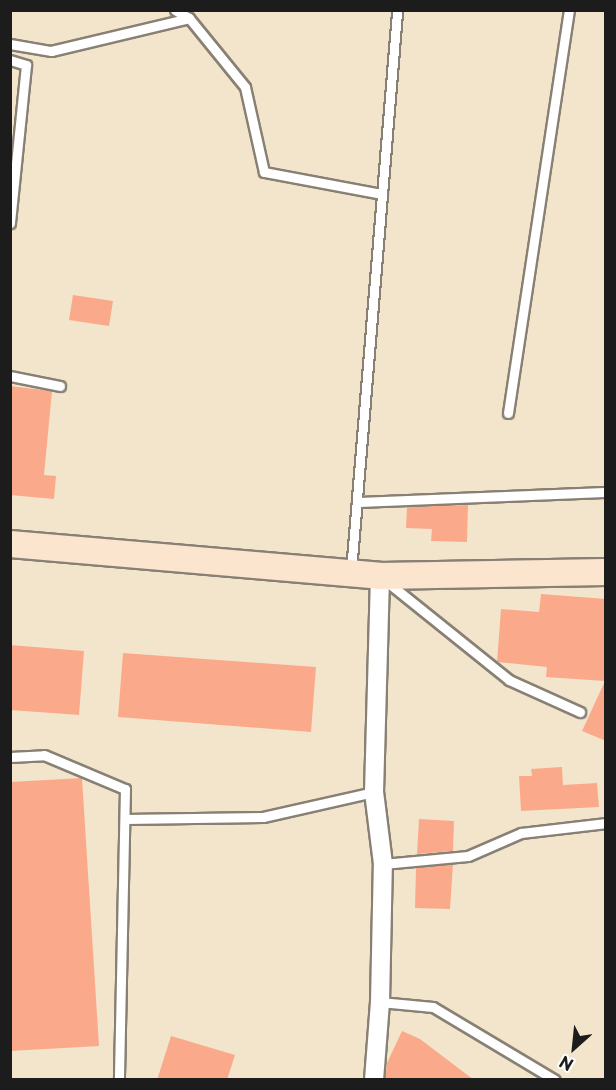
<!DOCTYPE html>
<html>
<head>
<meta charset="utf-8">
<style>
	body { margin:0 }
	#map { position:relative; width:616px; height:1090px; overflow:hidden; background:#f3e5cc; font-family:"Playpen Sans",sans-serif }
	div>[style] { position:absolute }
	.building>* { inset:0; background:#faaa8b }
	.roads { filter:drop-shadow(2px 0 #888074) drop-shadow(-2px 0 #888074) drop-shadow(0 2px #888074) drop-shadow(0 -2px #888074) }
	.lane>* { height:9px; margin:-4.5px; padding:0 4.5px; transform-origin:4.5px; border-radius:4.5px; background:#fff }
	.street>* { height:18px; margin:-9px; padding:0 9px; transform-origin:9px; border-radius:9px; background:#fff }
	.secondary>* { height:26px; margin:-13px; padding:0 13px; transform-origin:13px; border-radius:13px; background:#fbe5cf }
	span { translate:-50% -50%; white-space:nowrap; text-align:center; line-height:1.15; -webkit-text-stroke:4.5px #fff; paint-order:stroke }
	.frame { position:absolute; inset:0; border:12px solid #1c1c1c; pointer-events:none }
	.north { position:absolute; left:544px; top:1018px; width:60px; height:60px; -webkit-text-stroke:4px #fff; paint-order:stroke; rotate:207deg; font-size:16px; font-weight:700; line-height:24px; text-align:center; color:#1c1c1c }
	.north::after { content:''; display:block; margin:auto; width:21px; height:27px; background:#1c1c1c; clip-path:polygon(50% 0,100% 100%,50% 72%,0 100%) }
</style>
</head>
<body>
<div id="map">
	<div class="building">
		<div style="clip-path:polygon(73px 295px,113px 301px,109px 326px,69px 320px)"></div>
		<div style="clip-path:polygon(10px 386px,52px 391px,44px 475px,56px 476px,54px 499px,10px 495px)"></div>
		<div style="clip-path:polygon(468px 505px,467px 542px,431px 541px,432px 529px,406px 528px,407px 507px)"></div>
		<div style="clip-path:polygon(541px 594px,606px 599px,606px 741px,582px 731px,605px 681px,546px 677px,547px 667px,497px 662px,501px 609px,539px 612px)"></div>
		<div style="clip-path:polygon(10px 645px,84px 651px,79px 715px,10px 710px)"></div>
		<div style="clip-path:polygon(123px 653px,316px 667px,311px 732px,118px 717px)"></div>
		<div style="clip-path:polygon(562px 767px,563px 785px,597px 783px,599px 807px,521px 811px,519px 776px,532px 776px,531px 769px)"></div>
		<div style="clip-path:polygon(82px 778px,99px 1046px,10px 1051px,10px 782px)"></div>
		<div style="clip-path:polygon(419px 819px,454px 821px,453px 851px,417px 854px)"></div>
		<div style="clip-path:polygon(453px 864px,450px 909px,415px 908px,416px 868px)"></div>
		<div style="clip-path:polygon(402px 1031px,420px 1039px,474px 1080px,385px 1080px,387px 1063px)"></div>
		<div style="clip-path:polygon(171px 1036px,235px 1055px,227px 1080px,157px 1080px)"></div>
	</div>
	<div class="roads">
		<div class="lane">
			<div style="left:175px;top:10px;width:16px;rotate:30deg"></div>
			<div style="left:189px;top:18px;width:89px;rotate:50.9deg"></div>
			<div style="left:245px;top:87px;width:87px;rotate:77.4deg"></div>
			<div style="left:264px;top:172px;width:120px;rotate:10.6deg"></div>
			<div style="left:10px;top:44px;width:42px;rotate:9.7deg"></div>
			<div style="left:51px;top:51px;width:142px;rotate:-13.4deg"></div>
			<div style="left:10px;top:60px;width:17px;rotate:17deg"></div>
			<div style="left:26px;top:65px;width:159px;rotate:95.8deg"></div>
			<div style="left:10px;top:376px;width:51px;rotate:11.3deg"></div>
			<div style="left:508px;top:413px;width:408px;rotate:-81.4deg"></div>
			<div style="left:357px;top:502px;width:249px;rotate:-2.3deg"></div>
			<div style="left:351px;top:571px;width:560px;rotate:-85.29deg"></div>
			<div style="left:386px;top:581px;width:158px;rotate:38.8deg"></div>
			<div style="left:509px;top:680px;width:78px;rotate:24.3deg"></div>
			<div style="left:10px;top:757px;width:34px;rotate:-3deg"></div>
			<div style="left:44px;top:755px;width:88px;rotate:22.8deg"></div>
			<div style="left:125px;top:789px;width:291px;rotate:91.2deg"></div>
			<div style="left:125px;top:819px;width:138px;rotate:-0.8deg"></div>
			<div style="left:263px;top:817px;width:114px;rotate:-12.7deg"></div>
			<div style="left:383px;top:864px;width:85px;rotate:-5.4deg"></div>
			<div style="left:468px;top:856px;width:58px;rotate:-23.5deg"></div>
			<div style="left:521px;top:833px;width:86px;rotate:-6.7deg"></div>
			<div style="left:380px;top:1002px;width:53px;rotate:5.4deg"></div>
			<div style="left:433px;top:1007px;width:142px;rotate:30.9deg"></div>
		</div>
		<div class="street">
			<div style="left:374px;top:1080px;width:78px;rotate:-85.6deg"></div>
			<div style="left:380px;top:1002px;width:138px;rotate:-88.8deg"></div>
			<div style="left:383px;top:864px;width:73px;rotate:-97.1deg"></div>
			<div style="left:374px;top:792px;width:216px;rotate:-88.4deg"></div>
		</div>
		<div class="secondary">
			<div style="left:10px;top:544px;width:371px;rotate:4.9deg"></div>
			<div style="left:380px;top:576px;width:226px;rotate:-1deg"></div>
		</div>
	</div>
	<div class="frame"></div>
	<div class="north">N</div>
</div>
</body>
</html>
